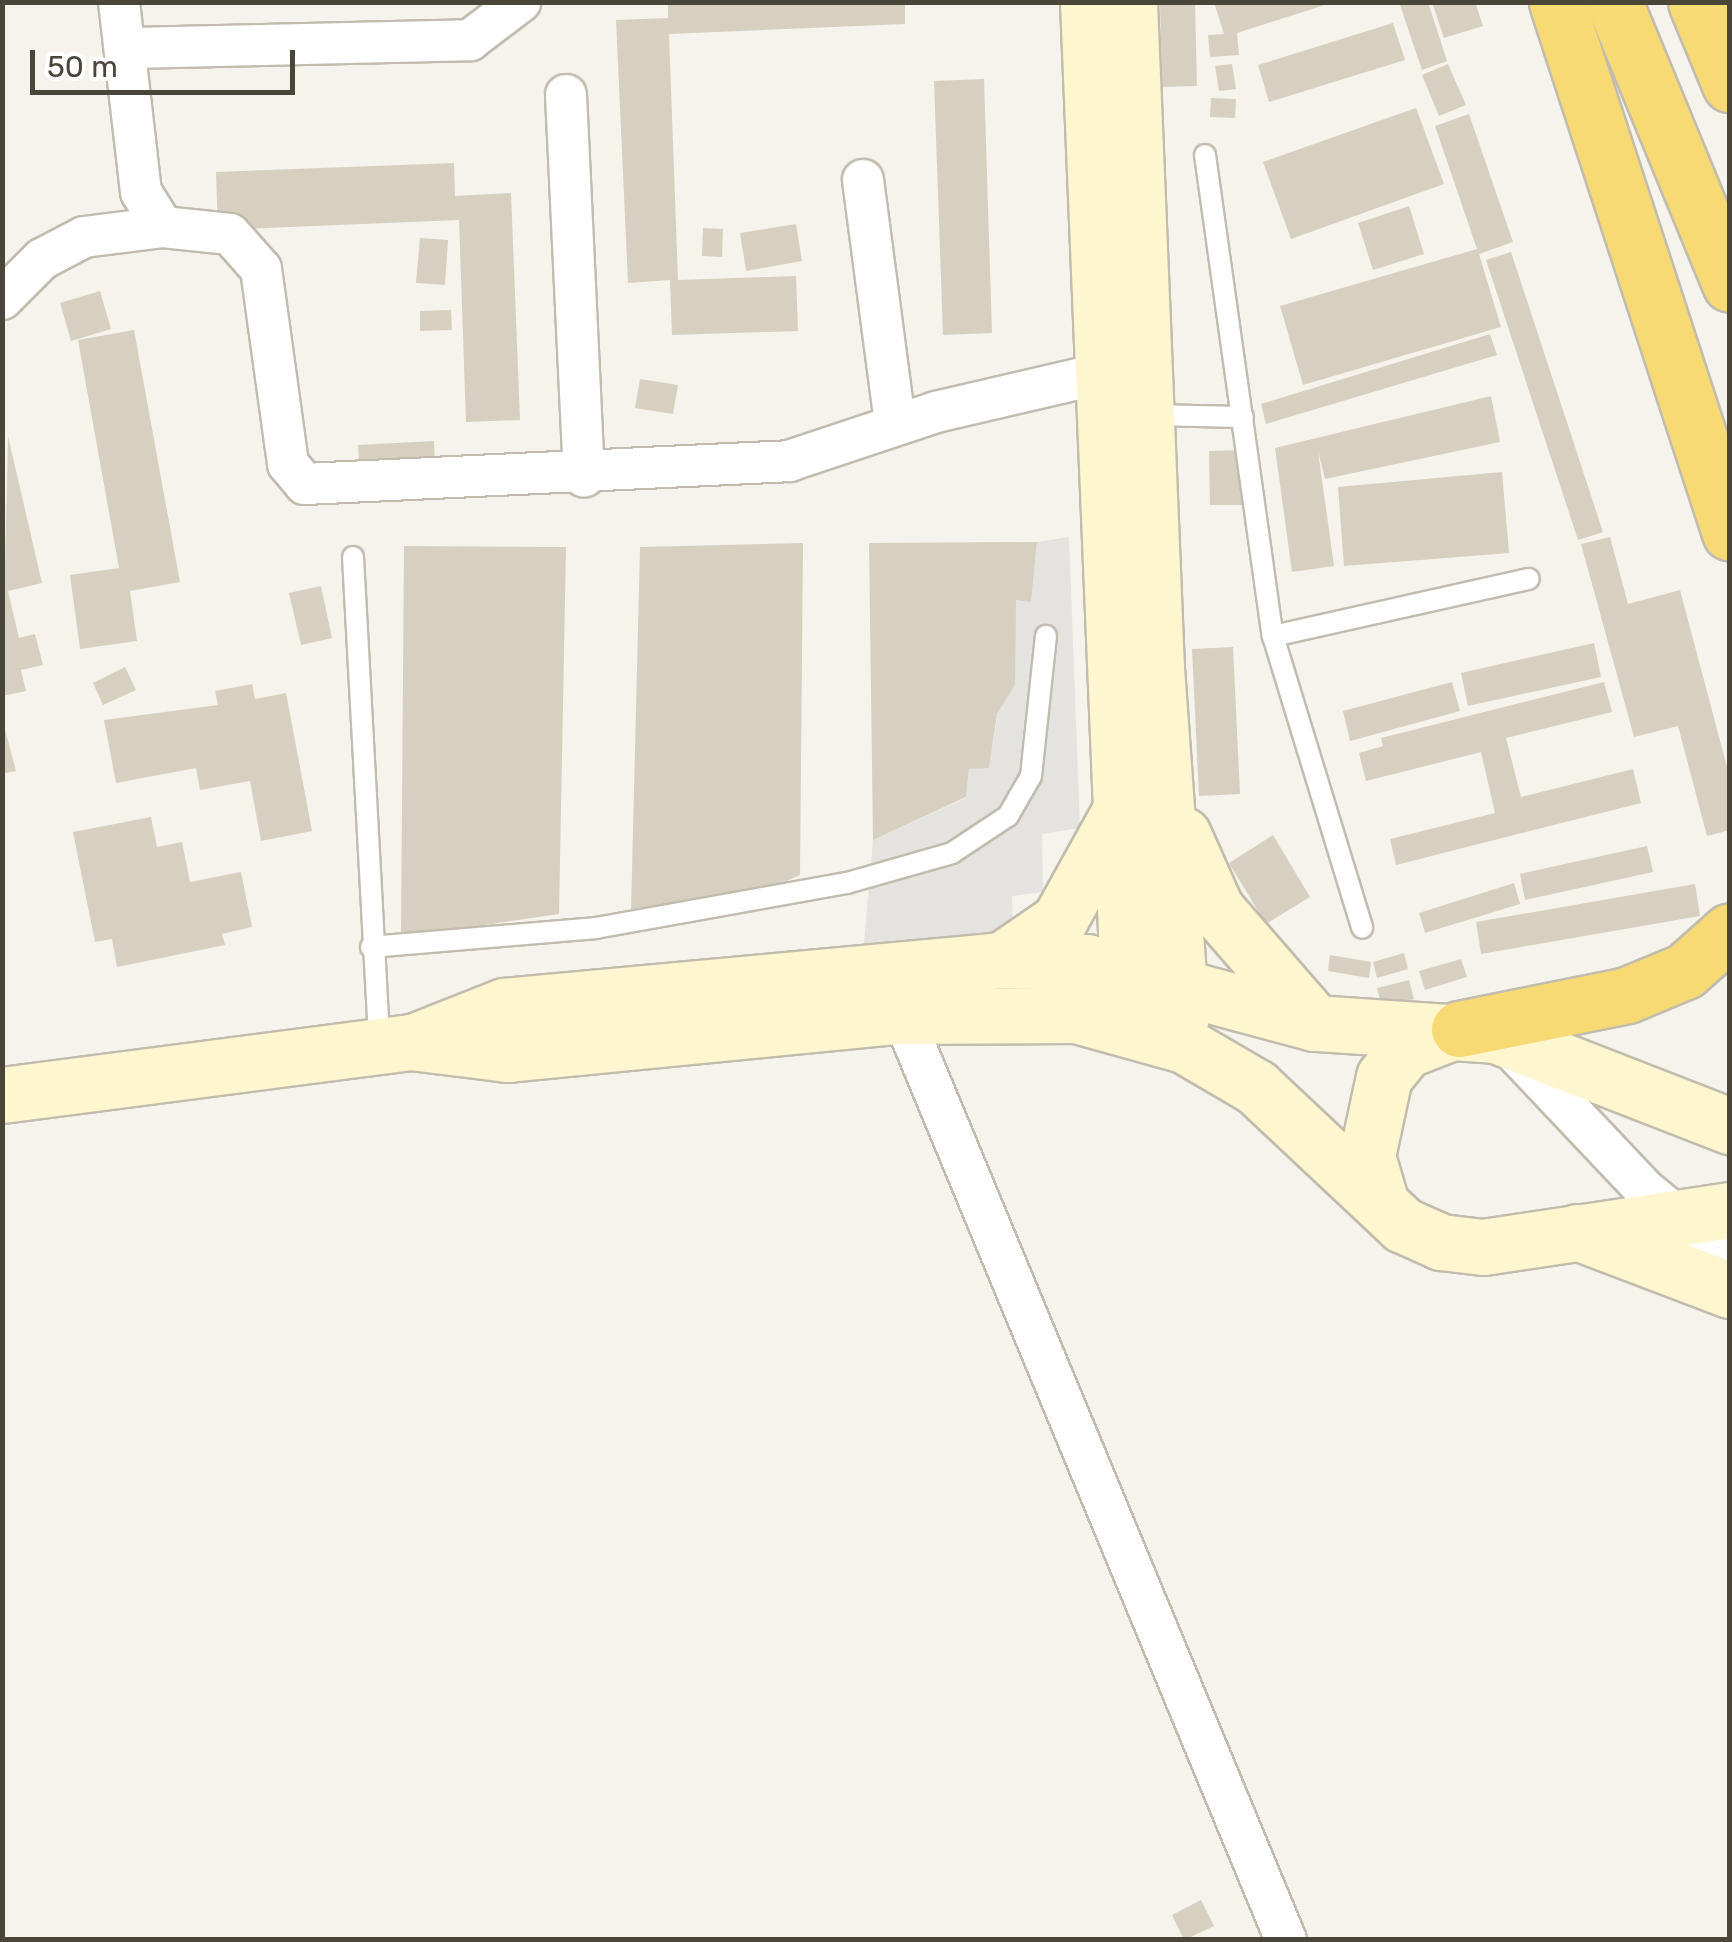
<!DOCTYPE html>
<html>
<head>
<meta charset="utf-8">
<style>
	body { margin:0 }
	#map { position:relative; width:1732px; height:1942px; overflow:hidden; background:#f5f3ec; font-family:Rubik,sans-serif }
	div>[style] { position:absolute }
	.parking>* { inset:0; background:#e4e3e0 }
	.building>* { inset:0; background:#d7d0c1 }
	.roads { filter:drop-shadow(2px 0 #c1bcae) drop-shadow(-2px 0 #c1bcae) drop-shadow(0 2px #c1bcae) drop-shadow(0 -2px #c1bcae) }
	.lane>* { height:20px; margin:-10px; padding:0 10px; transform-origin:10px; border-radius:10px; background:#fff }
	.street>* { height:40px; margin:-20px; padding:0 20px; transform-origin:20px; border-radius:20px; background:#fff }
	.secondary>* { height:55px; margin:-27.5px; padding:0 27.5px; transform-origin:27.5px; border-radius:27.5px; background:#fdf6ce }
	.highway>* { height:55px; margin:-27.5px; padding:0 27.5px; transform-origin:27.5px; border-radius:27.5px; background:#f8da74 }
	span { translate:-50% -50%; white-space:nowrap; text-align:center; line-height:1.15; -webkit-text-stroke:9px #fff; paint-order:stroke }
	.frame { position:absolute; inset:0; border:5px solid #4a4539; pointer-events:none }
	.scale { position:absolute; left:30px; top:50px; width:265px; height:45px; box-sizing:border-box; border:5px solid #4a4539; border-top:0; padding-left:12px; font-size:30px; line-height:35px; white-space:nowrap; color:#4a4539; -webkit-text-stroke:8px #fff; paint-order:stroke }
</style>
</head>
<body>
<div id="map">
	<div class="parking">
		<div style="clip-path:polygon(1069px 537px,1080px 828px,1042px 834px,1043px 892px,1012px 896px,1013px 941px,862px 966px,873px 840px,966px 798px,969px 769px,989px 767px,1016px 600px,1031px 601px,1037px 542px)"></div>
	</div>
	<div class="building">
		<div style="clip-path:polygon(668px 2px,905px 2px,905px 24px,669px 34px,678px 280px,796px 276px,798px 331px,672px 335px,670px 280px,628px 283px,616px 20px,668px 18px)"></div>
		<div style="clip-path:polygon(1160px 2px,1195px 2px,1197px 86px,1162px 87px)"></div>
		<div style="clip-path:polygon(1214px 2px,1331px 2px,1331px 3px,1237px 33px,1239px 55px,1210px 57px,1208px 35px,1224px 34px)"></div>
		<div style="clip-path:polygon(1399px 2px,1428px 2px,1447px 61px,1422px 70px)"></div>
		<div style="clip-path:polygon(1432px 2px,1475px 2px,1483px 26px,1444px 38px)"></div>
		<div style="clip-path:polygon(1393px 23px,1405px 60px,1269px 102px,1258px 65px)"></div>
		<div style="clip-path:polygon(1232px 64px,1236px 89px,1219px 91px,1215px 66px)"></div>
		<div style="clip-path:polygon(1448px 64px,1466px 105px,1439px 116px,1422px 75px)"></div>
		<div style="clip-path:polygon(984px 79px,992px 333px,943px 335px,934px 81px)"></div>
		<div style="clip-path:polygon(1211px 98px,1236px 99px,1235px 118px,1210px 117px)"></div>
		<div style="clip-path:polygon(1416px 108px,1444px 184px,1291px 239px,1263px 162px)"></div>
		<div style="clip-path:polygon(1469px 114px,1513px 242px,1479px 254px,1501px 327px,1303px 385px,1280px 306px,1477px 249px,1435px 126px)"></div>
		<div style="clip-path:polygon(454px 163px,455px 196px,511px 193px,520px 420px,466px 422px,459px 220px,218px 230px,216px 172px)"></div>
		<div style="clip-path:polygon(1409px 206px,1424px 254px,1373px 270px,1358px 223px)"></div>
		<div style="clip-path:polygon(796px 224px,802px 261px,746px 271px,740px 233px)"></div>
		<div style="clip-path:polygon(703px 228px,723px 229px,722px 257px,702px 256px)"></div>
		<div style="clip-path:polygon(420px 238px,448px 240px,445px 285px,416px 283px)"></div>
		<div style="clip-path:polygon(1511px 252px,1603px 532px,1578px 540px,1486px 260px)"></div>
		<div style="clip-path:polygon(100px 291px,111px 329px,71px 341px,60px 303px)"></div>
		<div style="clip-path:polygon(451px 310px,452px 330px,420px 331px,420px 311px)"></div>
		<div style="clip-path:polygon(134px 330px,180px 582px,130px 591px,137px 641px,80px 649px,70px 575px,119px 568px,78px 340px)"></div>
		<div style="clip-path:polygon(1490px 334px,1497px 355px,1266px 424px,1261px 404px)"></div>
		<div style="clip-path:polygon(640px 379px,678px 385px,673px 414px,635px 408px)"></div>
		<div style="clip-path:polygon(1491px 396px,1500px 442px,1325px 479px,1318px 451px,1334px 566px,1292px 572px,1275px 448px)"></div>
		<div style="clip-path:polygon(8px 436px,42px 583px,8px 591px,19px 638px,35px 634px,43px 665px,21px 670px,26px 691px,2px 696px)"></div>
		<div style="clip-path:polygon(434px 441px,436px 490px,361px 494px,358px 445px)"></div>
		<div style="clip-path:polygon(1244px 450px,1245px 505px,1210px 505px,1209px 451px)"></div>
		<div style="clip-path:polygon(1502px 472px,1509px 553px,1344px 566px,1338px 487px)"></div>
		<div style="clip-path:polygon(1610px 537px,1628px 604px,1680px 590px,1730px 778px,1730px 830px,1707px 836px,1678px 726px,1634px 737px,1581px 544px)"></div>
		<div style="clip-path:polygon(1037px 542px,1031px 602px,1016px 600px,1015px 685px,997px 714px,989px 768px,969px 769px,966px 797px,873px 840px,869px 543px)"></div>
		<div style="clip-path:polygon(803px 543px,800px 875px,755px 895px,631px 912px,640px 547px)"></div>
		<div style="clip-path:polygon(404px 546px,566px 547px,559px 914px,401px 937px)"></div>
		<div style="clip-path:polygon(321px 586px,332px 638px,301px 645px,289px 593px)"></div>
		<div style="clip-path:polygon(1594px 643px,1601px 677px,1468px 706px,1461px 673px)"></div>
		<div style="clip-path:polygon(1233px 647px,1240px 794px,1199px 796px,1192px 649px)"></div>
		<div style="clip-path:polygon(125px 667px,136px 690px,103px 705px,93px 683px)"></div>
		<div style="clip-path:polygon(1452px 682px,1460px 711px,1350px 741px,1343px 711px)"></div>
		<div style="clip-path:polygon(1604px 682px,1612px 712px,1506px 738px,1521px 797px,1633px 769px,1641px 803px,1396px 865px,1390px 839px,1495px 813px,1481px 752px,1366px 781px,1359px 753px,1383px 746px,1381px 738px)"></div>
		<div style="clip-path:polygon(252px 684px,255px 699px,286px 693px,312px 831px,261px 841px,250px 781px,200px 790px,196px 768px,116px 783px,104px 720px,218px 705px,215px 691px)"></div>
		<div style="clip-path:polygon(2px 718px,16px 771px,2px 774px)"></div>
		<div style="clip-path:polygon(151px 817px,157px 847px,182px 842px,190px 882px,241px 872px,252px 927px,222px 934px,225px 945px,117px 967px,112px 939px,95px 942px,73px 832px)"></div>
		<div style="clip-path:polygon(1273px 835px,1310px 897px,1266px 924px,1229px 863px)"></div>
		<div style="clip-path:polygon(1647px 846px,1653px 872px,1525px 900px,1520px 874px)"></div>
		<div style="clip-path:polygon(1514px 883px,1520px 904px,1425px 933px,1419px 913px)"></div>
		<div style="clip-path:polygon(1695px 884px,1700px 916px,1481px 954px,1476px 922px)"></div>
		<div style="clip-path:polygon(1404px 953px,1408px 969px,1377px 978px,1373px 962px)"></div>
		<div style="clip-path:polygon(1330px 955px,1371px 962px,1369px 978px,1328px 971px)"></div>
		<div style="clip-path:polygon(1461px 959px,1467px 977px,1425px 990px,1419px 971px)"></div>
		<div style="clip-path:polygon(1409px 980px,1414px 999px,1382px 1007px,1377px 988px)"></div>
		<div style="clip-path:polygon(1201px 1900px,1214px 1926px,1184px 1940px,1172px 1915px)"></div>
	</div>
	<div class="roads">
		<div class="lane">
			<div style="left:1205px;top:155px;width:486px;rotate:82deg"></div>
			<div style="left:1273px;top:636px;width:305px;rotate:73deg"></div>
			<div style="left:1150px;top:415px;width:93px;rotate:1.2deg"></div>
			<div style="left:353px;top:557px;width:488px;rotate:86.9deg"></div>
			<div style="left:1273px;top:636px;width:262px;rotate:-12.6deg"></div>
			<div style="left:371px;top:947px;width:226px;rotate:-4.8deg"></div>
			<div style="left:596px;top:928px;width:255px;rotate:-10.2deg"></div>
			<div style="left:847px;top:883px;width:109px;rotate:-15.9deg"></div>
			<div style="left:952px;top:853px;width:67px;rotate:-33.5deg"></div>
			<div style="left:1008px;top:816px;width:46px;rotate:-60.1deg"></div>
			<div style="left:1031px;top:776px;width:141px;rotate:-83.9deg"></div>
		</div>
		<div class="street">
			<div style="left:119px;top:2px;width:191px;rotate:83.4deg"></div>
			<div style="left:141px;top:192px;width:41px;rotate:57.8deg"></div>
			<div style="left:163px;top:227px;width:67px;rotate:6deg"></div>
			<div style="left:230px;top:234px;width:47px;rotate:48.5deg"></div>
			<div style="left:261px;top:269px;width:197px;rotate:82.1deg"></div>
			<div style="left:288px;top:464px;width:26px;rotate:50deg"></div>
			<div style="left:305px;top:484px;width:485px;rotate:-2.7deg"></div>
			<div style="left:789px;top:461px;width:155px;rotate:-18.4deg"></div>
			<div style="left:936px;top:412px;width:172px;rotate:-13.1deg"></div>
			<div style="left:130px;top:48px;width:340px;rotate:-1.3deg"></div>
			<div style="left:470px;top:40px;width:63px;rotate:-37.2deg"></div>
			<div style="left:566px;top:95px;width:382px;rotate:87.3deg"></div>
			<div style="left:863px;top:180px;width:246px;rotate:82.5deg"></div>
			<div style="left:2px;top:299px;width:57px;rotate:-45deg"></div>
			<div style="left:42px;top:259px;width:47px;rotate:-27.6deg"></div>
			<div style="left:84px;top:237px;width:80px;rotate:-7.2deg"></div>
			<div style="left:894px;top:995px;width:1023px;rotate:67.47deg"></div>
			<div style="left:1510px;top:1047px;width:197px;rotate:46.6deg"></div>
			<div style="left:1645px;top:1190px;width:109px;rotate:39.1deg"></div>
		</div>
		<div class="secondary">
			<div style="left:1088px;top:2px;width:1003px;rotate:87.66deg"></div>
			<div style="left:1129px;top:2px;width:667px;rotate:87.68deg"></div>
			<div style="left:1156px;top:668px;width:350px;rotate:85.9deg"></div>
			<div style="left:1183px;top:835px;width:81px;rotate:66deg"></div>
			<div style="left:1216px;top:909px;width:151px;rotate:49deg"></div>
			<div style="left:1002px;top:960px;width:69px;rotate:-34.4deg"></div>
			<div style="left:1059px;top:921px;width:118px;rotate:-61deg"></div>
			<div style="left:418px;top:1040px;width:92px;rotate:-21.6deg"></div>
			<div style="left:504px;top:1006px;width:500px;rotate:-5.28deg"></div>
			<div style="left:1002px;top:960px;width:85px;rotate:1.3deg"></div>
			<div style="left:1087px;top:962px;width:236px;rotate:15deg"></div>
			<div style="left:1315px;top:1023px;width:181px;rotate:3.8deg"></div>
			<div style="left:1496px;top:1035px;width:251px;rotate:21.3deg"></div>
			<div style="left:2px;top:1095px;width:412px;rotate:-7.4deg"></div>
			<div style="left:411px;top:1042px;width:98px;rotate:7.1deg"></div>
			<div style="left:508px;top:1054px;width:393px;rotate:-5.6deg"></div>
			<div style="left:899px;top:1016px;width:177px;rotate:-0.3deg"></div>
			<div style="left:1076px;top:1015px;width:112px;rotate:15.5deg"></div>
			<div style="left:1184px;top:1045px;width:83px;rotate:30.3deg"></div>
			<div style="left:1256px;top:1087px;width:202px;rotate:43.2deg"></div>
			<div style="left:1403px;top:1225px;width:42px;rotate:24.1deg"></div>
			<div style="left:1441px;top:1242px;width:42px;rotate:6.8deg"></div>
			<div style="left:1483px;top:1247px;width:250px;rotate:-8.5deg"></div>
			<div style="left:1379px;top:1197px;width:43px;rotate:-106.3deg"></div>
			<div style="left:1367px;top:1156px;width:81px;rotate:-77.9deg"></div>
			<div style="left:1384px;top:1077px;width:35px;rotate:-51deg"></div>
			<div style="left:1406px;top:1050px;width:49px;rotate:-21.4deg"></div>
			<div style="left:1577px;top:1232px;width:164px;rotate:20.8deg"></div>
		</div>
		<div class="highway">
			<div style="left:1557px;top:2px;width:558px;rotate:71.95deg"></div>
			<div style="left:1614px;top:2px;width:305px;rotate:67.6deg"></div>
			<div style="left:1696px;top:2px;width:89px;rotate:67.5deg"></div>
			<div style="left:1459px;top:1029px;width:171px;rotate:-11.4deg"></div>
			<div style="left:1627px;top:995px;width:63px;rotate:-22.5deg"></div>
			<div style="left:1685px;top:971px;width:60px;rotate:-41.6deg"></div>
		</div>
	</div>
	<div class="frame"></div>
	<div class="scale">50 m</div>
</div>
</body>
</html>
